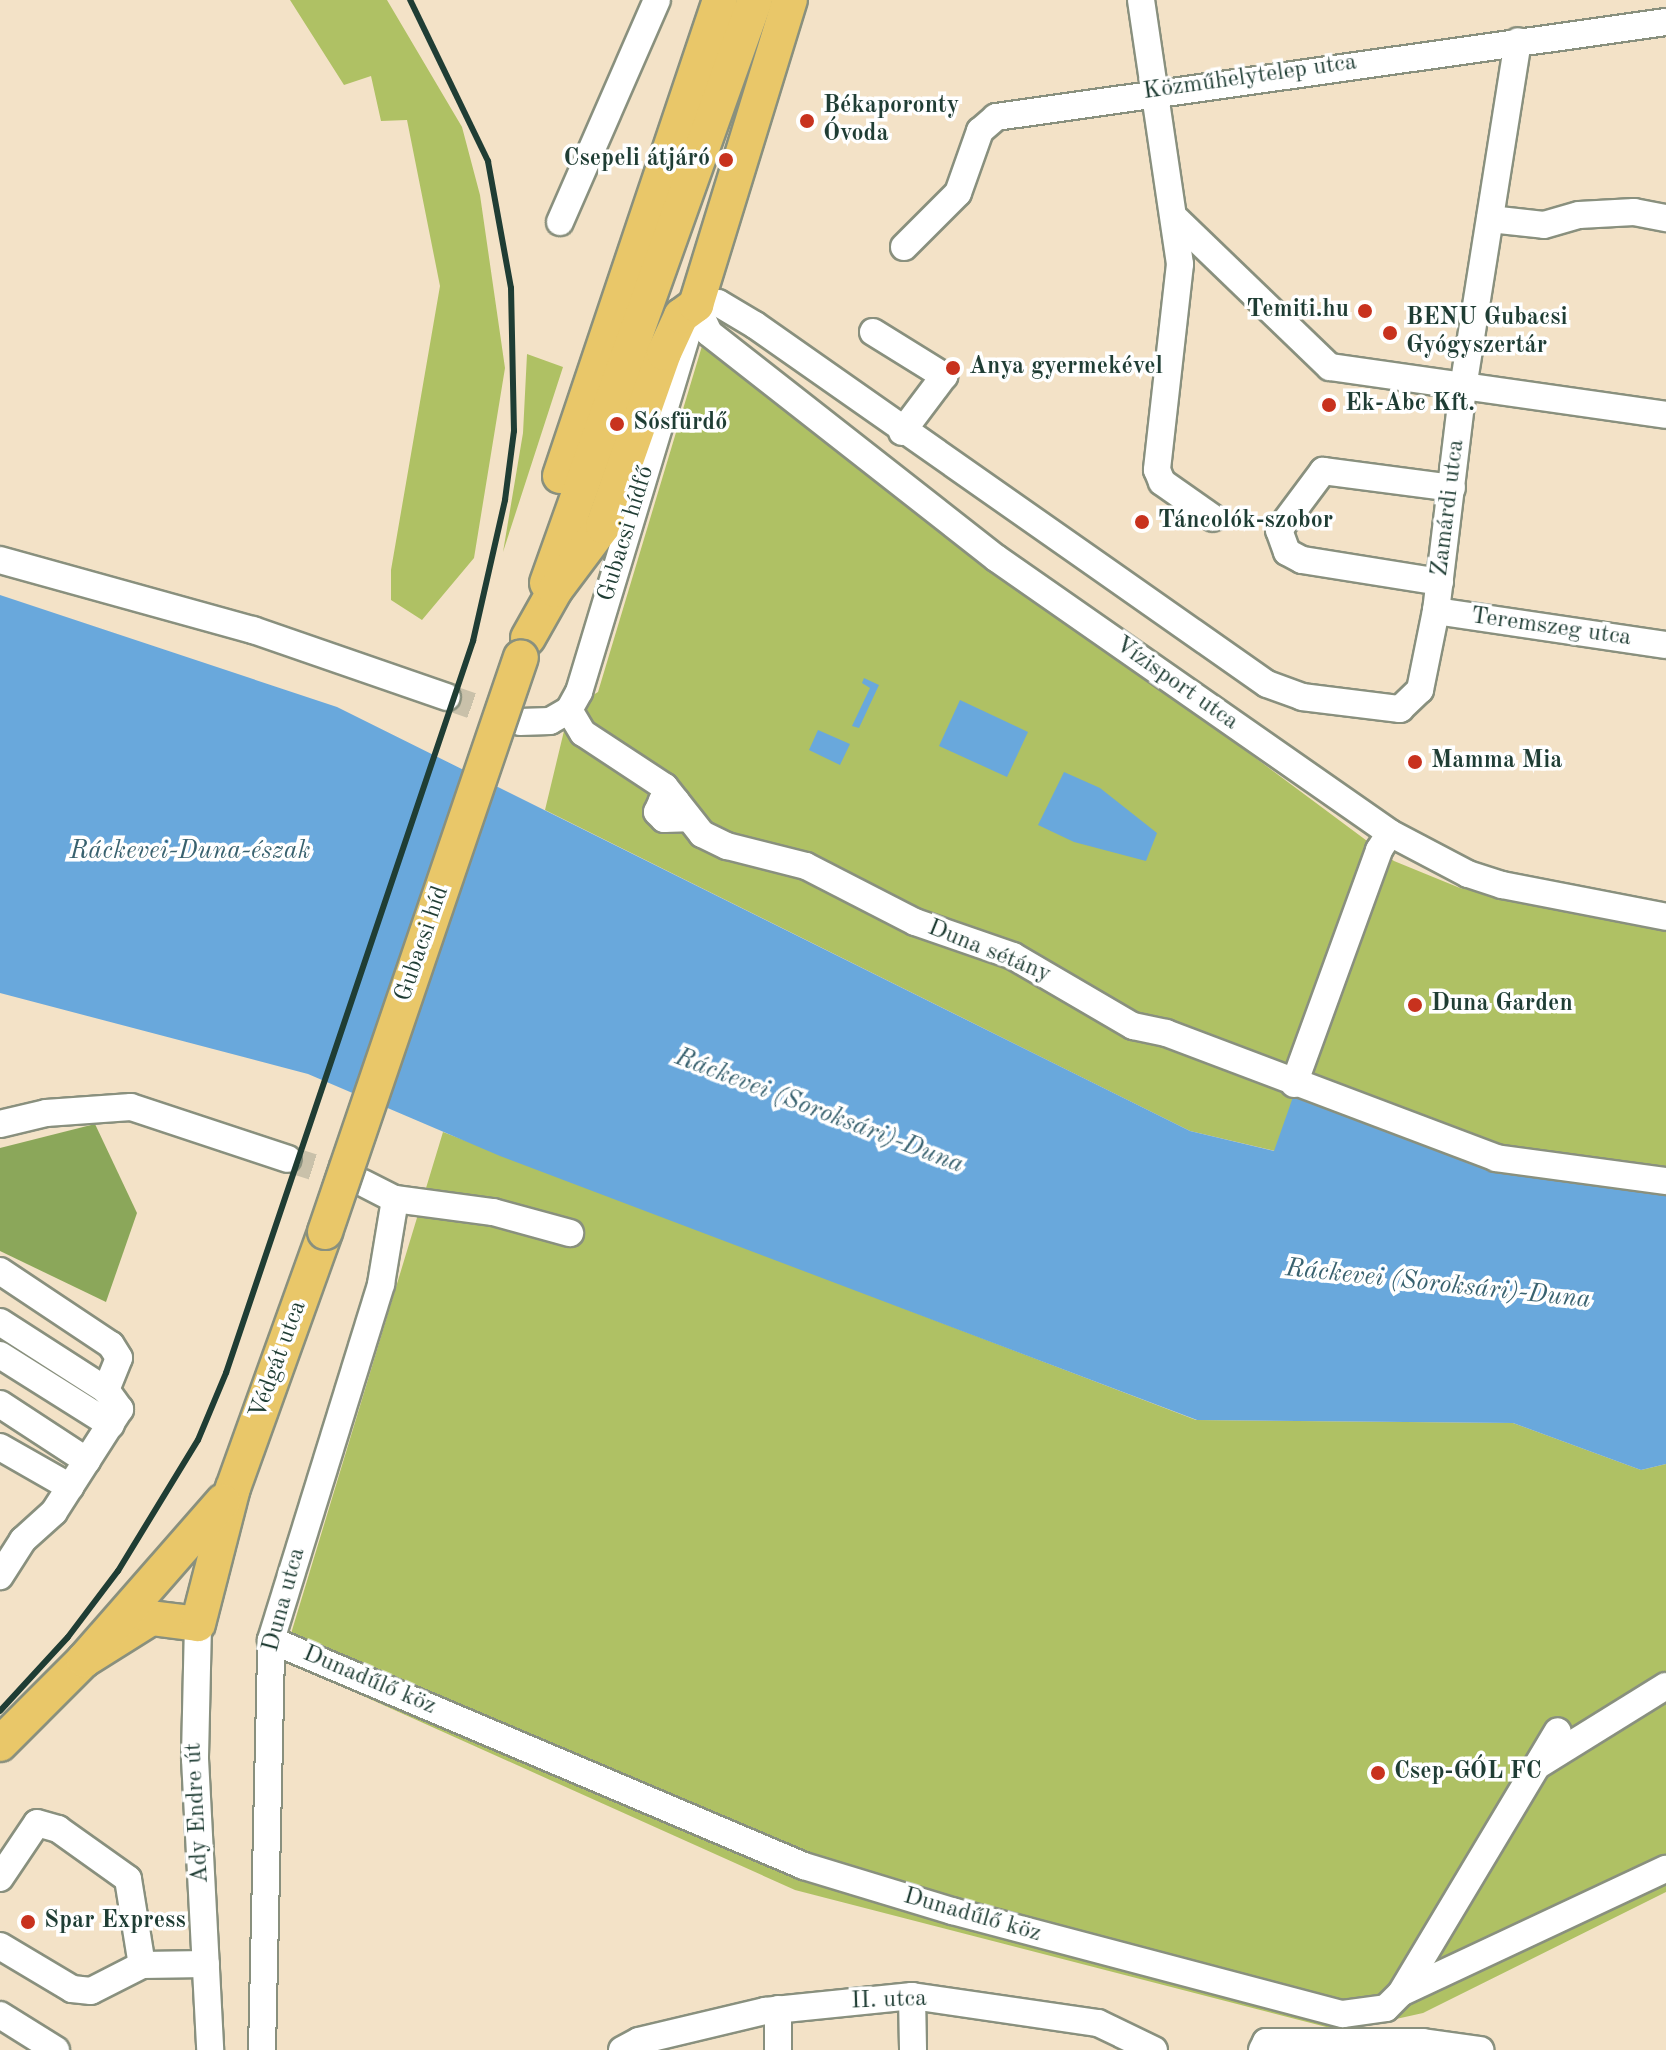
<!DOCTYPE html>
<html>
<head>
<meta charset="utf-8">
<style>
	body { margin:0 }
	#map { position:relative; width:1666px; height:2050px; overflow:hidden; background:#f3e2c7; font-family:"Old Standard TT",serif }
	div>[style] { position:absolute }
	.green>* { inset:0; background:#afc164 }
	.forest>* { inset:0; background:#8ba75a }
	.water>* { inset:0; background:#69a8dc }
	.minor-tunnel>* { height:26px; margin-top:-13px; transform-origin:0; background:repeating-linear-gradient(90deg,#c9c1aa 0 26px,transparent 0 39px) }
	.roads { filter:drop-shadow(2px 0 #89907e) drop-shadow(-2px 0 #89907e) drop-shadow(0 2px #89907e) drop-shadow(0 -2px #89907e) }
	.minor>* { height:26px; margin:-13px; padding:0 13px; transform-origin:13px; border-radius:13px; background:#fff }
	.major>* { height:34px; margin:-17px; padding:0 17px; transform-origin:17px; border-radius:17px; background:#e9c769 }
	.rail>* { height:6px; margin:-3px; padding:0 3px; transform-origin:3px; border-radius:3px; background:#1f3d34 }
	.bridges { filter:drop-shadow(2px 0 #89907e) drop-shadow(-2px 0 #89907e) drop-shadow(0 2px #89907e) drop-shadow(0 -2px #89907e) }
	.major-bridge>* { height:34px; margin:-17px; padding:0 17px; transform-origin:17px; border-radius:17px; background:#e9c769 }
	.dots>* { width:22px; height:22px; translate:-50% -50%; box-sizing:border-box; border:4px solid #fff; border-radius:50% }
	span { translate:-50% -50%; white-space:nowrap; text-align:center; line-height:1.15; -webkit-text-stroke:7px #fff; paint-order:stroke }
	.street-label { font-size:24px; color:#1f3d34 }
	.poi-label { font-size:24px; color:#1f3d34; font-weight:700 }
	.left { translate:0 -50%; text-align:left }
	.right { translate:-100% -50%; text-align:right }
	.water-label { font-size:26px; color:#39626f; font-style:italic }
</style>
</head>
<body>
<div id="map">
	<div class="green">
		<div style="clip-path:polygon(290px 0,387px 0,462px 127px,480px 195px,505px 368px,474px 558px,422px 620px,391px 600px,391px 570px,440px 286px,407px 120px,381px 121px,371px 76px,344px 85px)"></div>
		<div style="clip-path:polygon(702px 346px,1394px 861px,1460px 888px,1666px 927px,1666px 1192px,1494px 1170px,1294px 1097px,1275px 1151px,1190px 1131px,545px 810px,569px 710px,598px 692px)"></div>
		<div style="clip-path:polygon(527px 354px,563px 367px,503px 552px,523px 433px)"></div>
		<div style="clip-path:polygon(443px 1132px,1196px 1420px,1513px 1423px,1641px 1470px,1666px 1464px,1666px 1892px,1423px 2013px,1342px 2031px,795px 1890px,283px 1660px)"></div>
	</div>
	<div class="forest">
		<div style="clip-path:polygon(95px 1124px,137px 1213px,106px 1302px,0 1251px,0 1148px)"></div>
	</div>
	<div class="water">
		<div style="clip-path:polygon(0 595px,337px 707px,1190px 1131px,1274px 1151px,1293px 1097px,1494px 1170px,1666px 1192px,1666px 1464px,1641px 1470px,1513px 1423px,1197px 1420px,500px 1156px,308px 1074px,0 993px)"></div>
		<div style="clip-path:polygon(864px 678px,879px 685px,859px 728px,852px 726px,870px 688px,862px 683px)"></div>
		<div style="clip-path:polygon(960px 700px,1028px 732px,1007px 777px,939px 746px)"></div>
		<div style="clip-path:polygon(818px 730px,850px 744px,840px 765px,809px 750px)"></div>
		<div style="clip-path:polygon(1064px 772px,1100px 788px,1157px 833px,1146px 861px,1074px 842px,1038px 825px)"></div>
	</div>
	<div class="minor-tunnel">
		<div style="left:447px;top:697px;width:73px;rotate:19.2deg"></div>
		<div style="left:288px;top:1159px;width:76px;rotate:17.7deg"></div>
	</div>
	<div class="roads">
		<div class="minor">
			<div style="left:1141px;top:0;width:267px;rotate:81.6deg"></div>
			<div style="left:1180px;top:264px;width:207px;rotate:96.4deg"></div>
			<div style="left:1157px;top:470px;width:13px;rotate:67deg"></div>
			<div style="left:1162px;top:482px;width:62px;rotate:35.2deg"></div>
			<div style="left:1490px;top:219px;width:54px;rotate:6.3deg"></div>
			<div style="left:1544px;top:225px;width:36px;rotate:-16deg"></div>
			<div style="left:1579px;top:215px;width:55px;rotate:-3.1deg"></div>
			<div style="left:1634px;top:212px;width:33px;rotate:11deg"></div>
			<div style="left:1177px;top:220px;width:212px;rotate:43.9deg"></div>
			<div style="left:1330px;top:367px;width:339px;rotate:8.1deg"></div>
			<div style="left:560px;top:222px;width:242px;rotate:-66.4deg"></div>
			<div style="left:904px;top:247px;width:76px;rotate:-45deg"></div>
			<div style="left:958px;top:193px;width:66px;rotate:-70.5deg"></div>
			<div style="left:980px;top:131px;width:21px;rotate:-41deg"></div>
			<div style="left:996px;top:117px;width:677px;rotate:-8.07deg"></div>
			<div style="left:696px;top:305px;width:22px;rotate:-5deg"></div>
			<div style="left:718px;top:303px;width:43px;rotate:30.7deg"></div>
			<div style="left:755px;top:325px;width:625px;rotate:35.04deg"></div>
			<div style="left:1267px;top:684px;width:37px;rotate:20deg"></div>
			<div style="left:1302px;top:697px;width:99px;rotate:7deg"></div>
			<div style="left:1400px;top:709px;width:28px;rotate:-44deg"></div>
			<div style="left:1420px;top:690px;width:81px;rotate:-78.6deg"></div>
			<div style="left:1436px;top:611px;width:225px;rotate:-83.1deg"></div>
			<div style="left:1463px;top:388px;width:351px;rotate:-81deg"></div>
			<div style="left:696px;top:305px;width:31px;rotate:65deg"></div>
			<div style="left:709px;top:333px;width:365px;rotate:38.1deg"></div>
			<div style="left:996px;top:558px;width:480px;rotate:34.9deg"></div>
			<div style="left:1390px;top:833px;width:88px;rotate:27.7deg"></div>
			<div style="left:1468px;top:874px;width:36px;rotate:18deg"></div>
			<div style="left:1502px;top:885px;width:167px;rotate:11deg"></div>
			<div style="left:873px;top:332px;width:84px;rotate:31.8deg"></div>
			<div style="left:944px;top:376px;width:70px;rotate:126.9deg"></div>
			<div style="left:0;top:560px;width:263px;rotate:15.5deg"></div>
			<div style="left:253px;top:630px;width:205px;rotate:19.1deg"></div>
			<div style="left:1440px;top:582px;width:140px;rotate:-170.9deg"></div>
			<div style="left:1302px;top:560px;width:17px;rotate:-152deg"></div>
			<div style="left:1287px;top:552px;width:23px;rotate:-110deg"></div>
			<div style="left:1279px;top:530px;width:74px;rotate:-53.3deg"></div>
			<div style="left:1323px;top:471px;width:130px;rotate:7.5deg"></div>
			<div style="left:1436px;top:611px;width:232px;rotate:8.4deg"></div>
			<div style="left:569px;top:710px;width:27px;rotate:59deg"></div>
			<div style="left:583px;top:733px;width:98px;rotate:33.4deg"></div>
			<div style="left:665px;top:787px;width:60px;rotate:51.8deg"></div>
			<div style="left:702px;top:834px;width:28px;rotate:26deg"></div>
			<div style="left:727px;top:846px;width:81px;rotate:14.2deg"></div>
			<div style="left:806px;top:866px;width:123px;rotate:27.2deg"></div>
			<div style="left:915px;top:922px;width:104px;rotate:19.1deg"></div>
			<div style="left:1013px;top:956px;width:139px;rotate:30.3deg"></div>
			<div style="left:1133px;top:1026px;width:34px;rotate:12deg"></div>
			<div style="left:1166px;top:1033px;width:353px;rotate:20.7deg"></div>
			<div style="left:1496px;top:1158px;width:172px;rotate:7.7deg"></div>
			<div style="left:520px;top:722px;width:30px;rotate:-2deg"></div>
			<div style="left:550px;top:721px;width:22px;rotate:-30deg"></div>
			<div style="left:569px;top:710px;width:21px;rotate:-61deg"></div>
			<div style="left:579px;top:692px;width:377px;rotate:-73.2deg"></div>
			<div style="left:676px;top:801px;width:14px;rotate:180deg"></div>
			<div style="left:662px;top:801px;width:12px;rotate:114deg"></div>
			<div style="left:657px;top:812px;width:10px;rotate:45deg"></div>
			<div style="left:664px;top:819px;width:23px;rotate:-2deg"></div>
			<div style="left:1294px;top:1084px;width:249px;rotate:-70deg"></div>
			<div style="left:1379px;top:850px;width:20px;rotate:-57deg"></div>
			<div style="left:0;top:1124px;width:47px;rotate:-13.4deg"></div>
			<div style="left:46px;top:1113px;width:85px;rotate:-4deg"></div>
			<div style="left:131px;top:1107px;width:165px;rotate:18.3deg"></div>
			<div style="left:363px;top:1183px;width:36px;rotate:27deg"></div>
			<div style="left:395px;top:1199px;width:99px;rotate:7.6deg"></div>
			<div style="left:493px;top:1212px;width:80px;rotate:15.3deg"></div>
			<div style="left:0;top:1271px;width:133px;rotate:33.7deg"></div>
			<div style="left:111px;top:1345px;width:15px;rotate:58deg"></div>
			<div style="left:119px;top:1358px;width:35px;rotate:112deg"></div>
			<div style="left:0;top:1322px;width:126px;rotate:32.7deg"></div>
			<div style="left:106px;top:1390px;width:24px;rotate:54deg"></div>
			<div style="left:120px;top:1409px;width:122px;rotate:122.7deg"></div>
			<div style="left:54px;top:1512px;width:42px;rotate:137.9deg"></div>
			<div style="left:23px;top:1540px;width:43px;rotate:122.6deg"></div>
			<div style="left:0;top:1355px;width:131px;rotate:32.2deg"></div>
			<div style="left:0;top:1404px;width:104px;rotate:33.2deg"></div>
			<div style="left:0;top:1447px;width:81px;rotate:29.7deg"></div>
			<div style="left:198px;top:1624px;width:135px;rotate:91.3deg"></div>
			<div style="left:195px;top:1759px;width:291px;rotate:87deg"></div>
			<div style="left:271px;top:1640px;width:579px;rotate:22.98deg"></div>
			<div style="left:804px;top:1866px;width:155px;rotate:16.9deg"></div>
			<div style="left:952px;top:1911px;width:404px;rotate:14.8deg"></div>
			<div style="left:1343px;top:2014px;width:43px;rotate:-7.9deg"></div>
			<div style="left:1386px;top:2008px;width:21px;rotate:-45deg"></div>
			<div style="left:1401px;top:1993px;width:305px;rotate:-59.1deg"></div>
			<div style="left:1540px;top:1764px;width:148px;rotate:-31.8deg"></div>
			<div style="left:0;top:1878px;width:66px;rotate:-56.1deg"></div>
			<div style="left:37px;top:1823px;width:22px;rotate:16deg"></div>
			<div style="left:58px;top:1829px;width:86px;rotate:35.5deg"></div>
			<div style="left:128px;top:1879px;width:87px;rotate:80.8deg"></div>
			<div style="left:0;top:1946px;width:84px;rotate:30.8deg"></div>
			<div style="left:72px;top:1989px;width:19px;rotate:6deg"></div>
			<div style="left:91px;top:1991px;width:57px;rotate:-27deg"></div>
			<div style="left:142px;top:1965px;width:64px;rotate:-0.9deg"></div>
			<div style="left:1405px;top:1991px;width:288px;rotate:-25.1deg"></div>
			<div style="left:912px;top:1996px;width:54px;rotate:88.9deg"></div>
			<div style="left:778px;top:2009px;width:41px;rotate:90deg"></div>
			<div style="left:0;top:2015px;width:66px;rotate:32deg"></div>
			<div style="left:262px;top:2050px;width:410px;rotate:-88.7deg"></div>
			<div style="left:271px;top:1640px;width:373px;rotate:-72.8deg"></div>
			<div style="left:381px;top:1284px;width:86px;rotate:-80.6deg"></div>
			<div style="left:622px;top:2050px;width:19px;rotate:-28deg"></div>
			<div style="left:639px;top:2041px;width:130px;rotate:-13.4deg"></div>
			<div style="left:765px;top:2011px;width:148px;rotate:-5.8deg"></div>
			<div style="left:912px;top:1996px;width:188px;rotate:8.3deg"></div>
			<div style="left:1098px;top:2023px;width:62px;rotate:25.7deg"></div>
			<div style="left:1262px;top:2050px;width:9px;rotate:-63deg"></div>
			<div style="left:1266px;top:2042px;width:157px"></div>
			<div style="left:1423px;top:2042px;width:58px;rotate:8deg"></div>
		</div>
		<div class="major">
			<div style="left:560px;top:476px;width:502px;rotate:-71.42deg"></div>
			<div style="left:547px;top:583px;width:619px;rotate:-70.36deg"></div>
			<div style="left:528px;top:638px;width:55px;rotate:-60.6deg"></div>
			<div style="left:555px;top:590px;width:80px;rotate:-53.1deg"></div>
			<div style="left:603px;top:526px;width:183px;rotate:-70.6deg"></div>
			<div style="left:664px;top:353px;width:41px;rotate:-65.3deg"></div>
			<div style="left:681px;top:316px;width:19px;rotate:-36deg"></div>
			<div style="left:696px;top:305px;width:319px;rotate:-72.9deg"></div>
			<div style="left:84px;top:1660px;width:79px;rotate:-32.1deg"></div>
			<div style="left:151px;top:1618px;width:47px;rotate:7.3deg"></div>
			<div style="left:198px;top:1624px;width:140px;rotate:-75.6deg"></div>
			<div style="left:233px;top:1488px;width:272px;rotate:-70.2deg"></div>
			<div style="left:0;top:1744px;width:119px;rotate:-45deg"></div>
			<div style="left:84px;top:1660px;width:211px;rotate:-48.8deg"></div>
		</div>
	</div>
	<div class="rail">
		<div style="left:0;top:1711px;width:100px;rotate:-47.4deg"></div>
		<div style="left:68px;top:1637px;width:83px;rotate:-52.9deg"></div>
		<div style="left:118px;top:1571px;width:153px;rotate:-58.6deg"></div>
		<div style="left:198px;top:1440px;width:73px;rotate:-67.3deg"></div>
		<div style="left:226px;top:1373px;width:773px;rotate:-71.35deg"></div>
		<div style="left:473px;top:641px;width:145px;rotate:-77.2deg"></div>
		<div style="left:505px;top:500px;width:70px;rotate:-82.6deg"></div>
		<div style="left:514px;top:431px;width:143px;rotate:-91.2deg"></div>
		<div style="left:511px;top:288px;width:129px;rotate:-100.3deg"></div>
		<div style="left:488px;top:161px;width:179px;rotate:-115.8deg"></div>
	</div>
	<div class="bridges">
		<div class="major-bridge">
			<div style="left:325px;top:1232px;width:607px;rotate:-71.18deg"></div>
		</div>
	</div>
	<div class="dots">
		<div style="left:807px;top:121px;background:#c8321e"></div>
		<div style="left:726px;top:160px;background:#c8321e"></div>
		<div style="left:1365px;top:311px;background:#c8321e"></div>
		<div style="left:1390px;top:333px;background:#c8321e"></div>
		<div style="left:953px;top:368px;background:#c8321e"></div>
		<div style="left:1329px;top:405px;background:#c8321e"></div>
		<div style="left:617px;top:424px;background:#c8321e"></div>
		<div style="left:1142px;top:522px;background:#c8321e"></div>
		<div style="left:1415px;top:762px;background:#c8321e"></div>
		<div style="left:1415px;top:1005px;background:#c8321e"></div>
		<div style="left:1378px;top:1773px;background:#c8321e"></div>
		<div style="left:28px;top:1922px;background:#c8321e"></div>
	</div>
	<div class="street-label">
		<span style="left:1250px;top:78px;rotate:-8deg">Közműhelytelep utca</span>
		<span style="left:1449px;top:508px;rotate:-83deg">Zamárdi utca</span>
		<span style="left:627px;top:534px;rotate:-73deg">Gubacsi hídfő</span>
		<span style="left:1551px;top:628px;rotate:8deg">Teremszeg utca</span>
		<span style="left:1176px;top:684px;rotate:35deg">Vízisport utca</span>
		<span style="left:423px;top:944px;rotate:-71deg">Gubacsi híd</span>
		<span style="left:989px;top:952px;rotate:22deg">Duna sétány</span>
		<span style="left:279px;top:1360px;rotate:-70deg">Védgát utca</span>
		<span style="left:285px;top:1600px;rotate:-75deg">Duna utca</span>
		<span style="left:369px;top:1681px;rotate:23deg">Dunadűlő köz</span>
		<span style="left:198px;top:1813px;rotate:-93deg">Ady Endre út</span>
		<span style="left:972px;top:1916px;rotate:16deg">Dunadűlő köz</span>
		<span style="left:889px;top:2001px;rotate:-2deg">II. utca</span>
	</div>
	<div class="poi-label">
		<span class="left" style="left:823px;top:121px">Békaporonty<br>Óvoda</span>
		<span class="right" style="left:710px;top:160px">Csepeli átjáró</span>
		<span class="right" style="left:1349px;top:311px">Temiti.hu</span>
		<span class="left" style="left:1406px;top:333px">BENU Gubacsi<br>Gyógyszertár</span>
		<span class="left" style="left:969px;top:368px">Anya gyermekével</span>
		<span class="left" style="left:1345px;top:405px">Ek-Abc Kft.</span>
		<span class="left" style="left:633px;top:424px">Sósfürdő</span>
		<span class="left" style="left:1158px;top:522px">Táncolók-szobor</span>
		<span class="left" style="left:1431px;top:762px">Mamma Mia</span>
		<span class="left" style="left:1431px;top:1005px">Duna Garden</span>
		<span class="left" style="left:1394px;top:1773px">Csep-GÓL FC</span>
		<span class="left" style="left:44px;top:1922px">Spar Express</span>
	</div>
	<div class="water-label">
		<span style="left:190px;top:852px">Ráckevei-Duna-észak</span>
		<span style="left:819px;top:1112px;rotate:21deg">Ráckevei (Soroksári)-Duna</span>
		<span style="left:1438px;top:1285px;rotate:6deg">Ráckevei (Soroksári)-Duna</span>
	</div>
</div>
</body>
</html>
